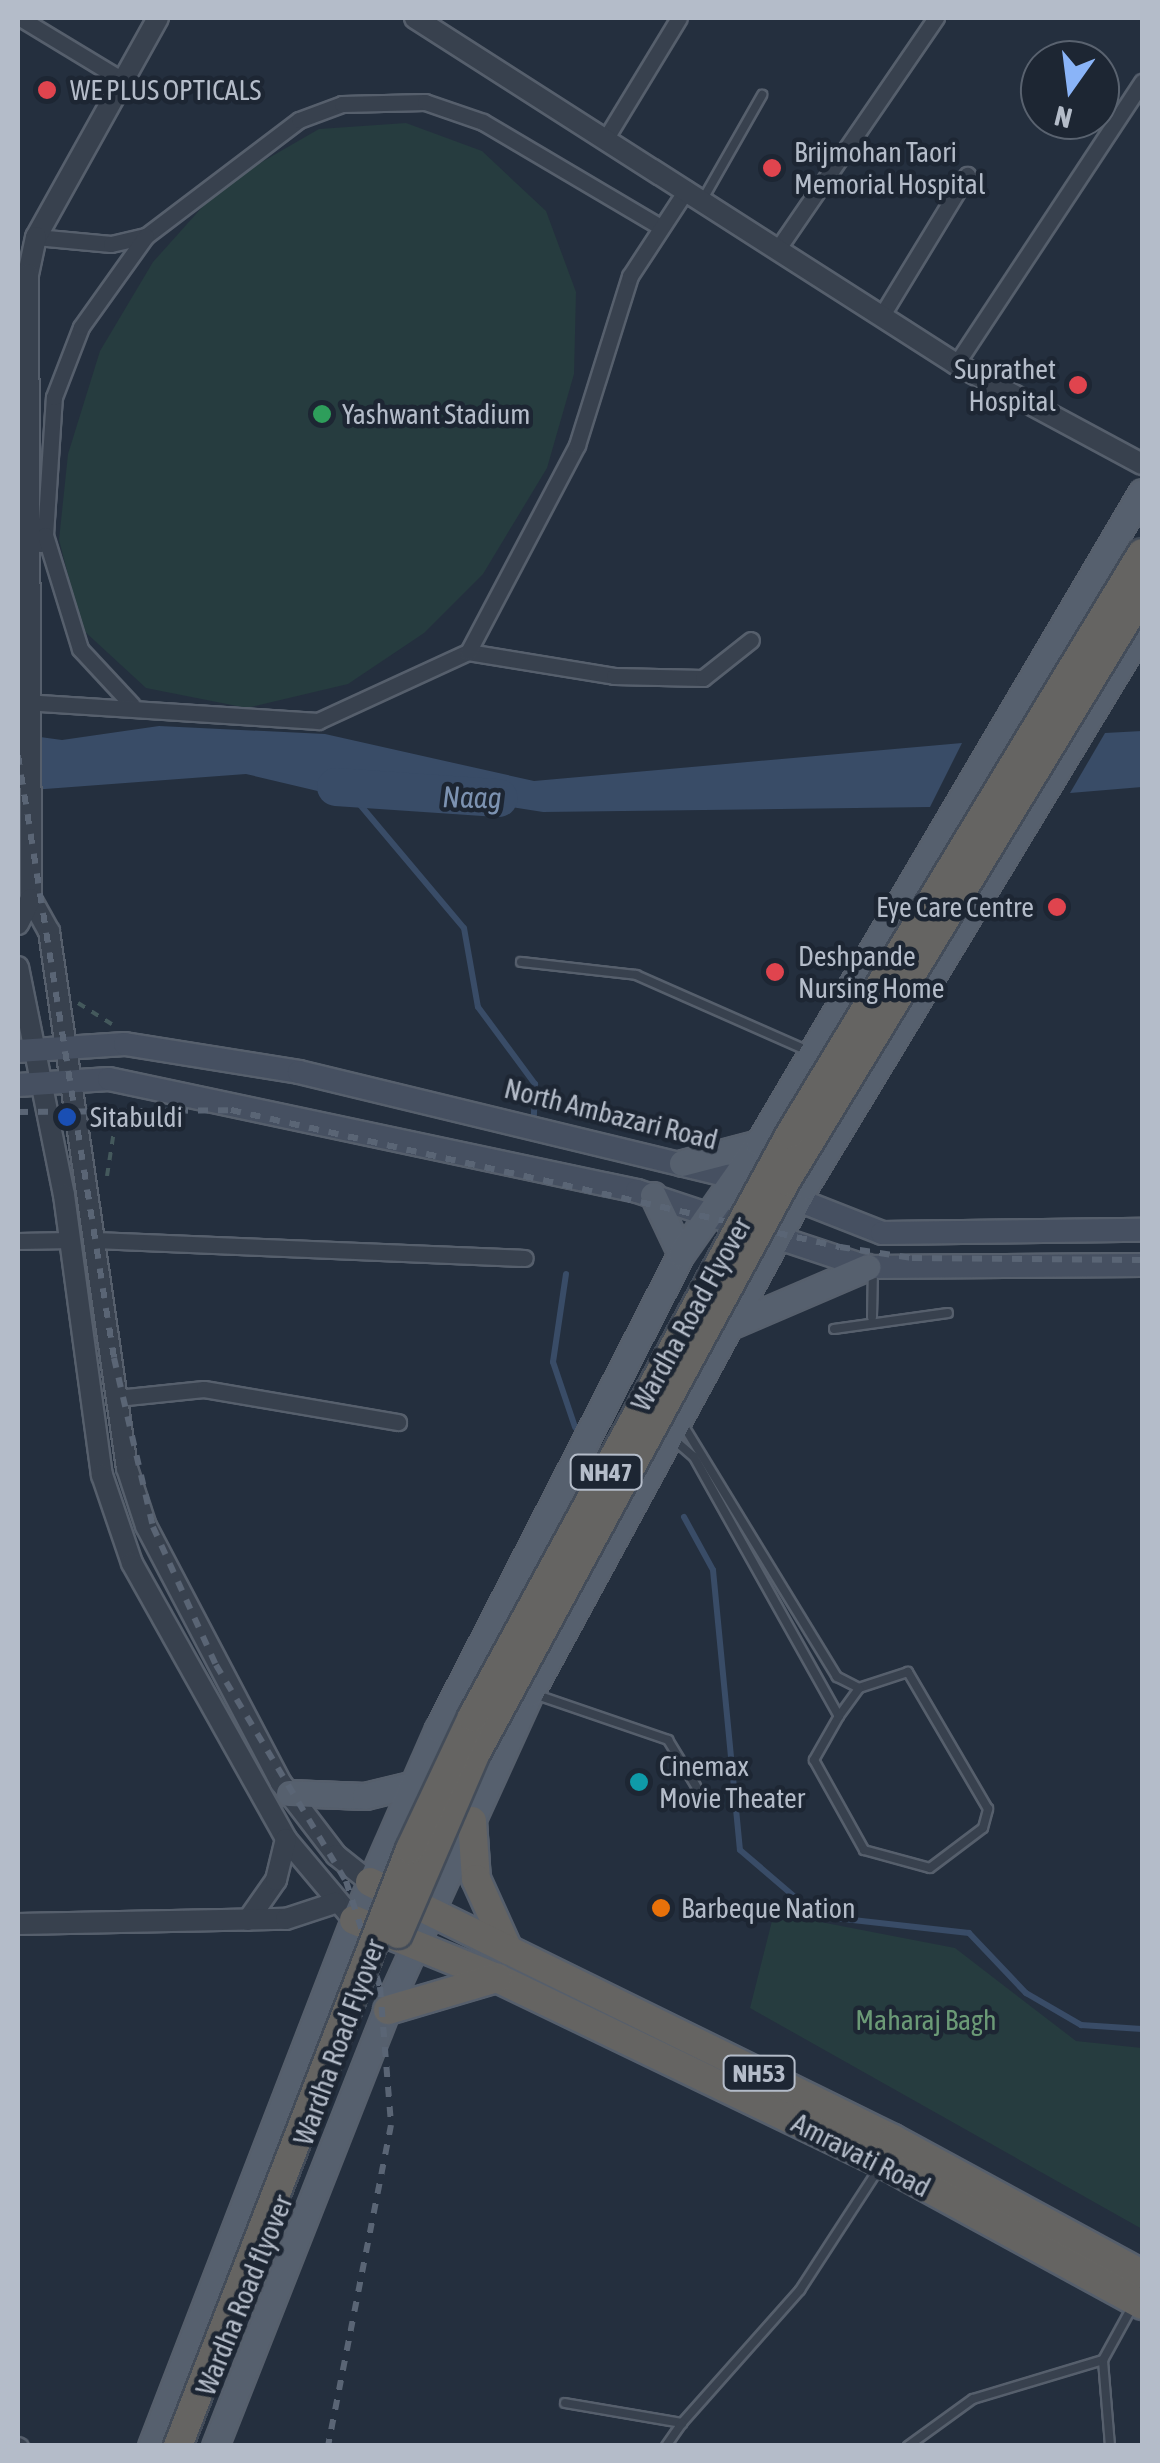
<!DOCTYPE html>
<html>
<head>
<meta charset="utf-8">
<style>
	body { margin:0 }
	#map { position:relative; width:1160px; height:2463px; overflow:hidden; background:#242f3e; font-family:"Asap Condensed",sans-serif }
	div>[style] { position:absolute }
	.green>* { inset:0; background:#263c3f }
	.water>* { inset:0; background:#394c67 }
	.stream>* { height:6px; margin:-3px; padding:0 3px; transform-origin:3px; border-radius:3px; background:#394c67 }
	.river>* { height:38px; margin:-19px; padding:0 19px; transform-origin:19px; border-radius:19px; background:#394c67 }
	.path>* { height:4px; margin-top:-2px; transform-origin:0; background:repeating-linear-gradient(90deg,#44595c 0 8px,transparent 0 16px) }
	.roads { filter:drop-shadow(2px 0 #565f6c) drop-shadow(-2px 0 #565f6c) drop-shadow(0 2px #565f6c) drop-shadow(0 -2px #565f6c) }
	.service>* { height:8px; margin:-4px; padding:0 4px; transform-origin:4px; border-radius:4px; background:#38414e }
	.minor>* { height:15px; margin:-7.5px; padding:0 7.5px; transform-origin:7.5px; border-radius:7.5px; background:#38414e }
	.tertiary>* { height:20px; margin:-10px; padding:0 10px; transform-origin:10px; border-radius:10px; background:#38414e }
	.secondary>* { height:22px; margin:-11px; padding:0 11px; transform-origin:11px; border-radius:11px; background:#465061 }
	.primary>* { height:25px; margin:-12.5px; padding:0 12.5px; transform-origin:12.5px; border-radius:12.5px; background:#56606e }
	.trunk>* { height:28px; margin:-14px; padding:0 14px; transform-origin:14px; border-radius:14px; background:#656462 }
	.rail>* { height:6px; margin-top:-3px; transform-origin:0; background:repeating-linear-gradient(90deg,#5a6575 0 10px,transparent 0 20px) }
	.bridges { filter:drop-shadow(2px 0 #434c59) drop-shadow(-2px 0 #434c59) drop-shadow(0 2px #434c59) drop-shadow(0 -2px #434c59) }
	.trunk-bridge>* { height:28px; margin:-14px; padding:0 14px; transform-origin:14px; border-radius:14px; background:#656462 }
	.dots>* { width:28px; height:28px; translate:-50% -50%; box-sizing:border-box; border:5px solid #1d2633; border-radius:50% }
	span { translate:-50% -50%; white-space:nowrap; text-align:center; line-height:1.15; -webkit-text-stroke:9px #1d2633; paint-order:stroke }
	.shield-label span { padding:2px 8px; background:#1d2633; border:2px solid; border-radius:8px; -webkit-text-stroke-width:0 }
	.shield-label { font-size:25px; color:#b4bcc9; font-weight:700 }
	.poi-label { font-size:28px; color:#b4bcc9 }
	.left { translate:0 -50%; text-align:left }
	.right { translate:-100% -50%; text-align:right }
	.street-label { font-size:28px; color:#b4bcc9 }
	.park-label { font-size:28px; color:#6b9a76 }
	.water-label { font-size:30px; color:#7c92b1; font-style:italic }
	.frame { position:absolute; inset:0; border:20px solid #b4bcc9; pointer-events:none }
	.north { position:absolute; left:1020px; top:40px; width:100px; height:100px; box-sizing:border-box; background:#1d2633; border:2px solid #59626f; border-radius:50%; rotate:194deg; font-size:28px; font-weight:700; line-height:40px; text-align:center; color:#b4bcc9 }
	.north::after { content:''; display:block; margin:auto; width:35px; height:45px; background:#8ab4f8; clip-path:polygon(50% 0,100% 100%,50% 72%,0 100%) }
</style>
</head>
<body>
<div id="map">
	<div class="green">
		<div style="clip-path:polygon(406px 123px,482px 151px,546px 211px,576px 292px,574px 374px,547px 468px,483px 574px,424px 633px,348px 684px,247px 708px,146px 688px,82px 629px,59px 540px,68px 454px,100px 351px,153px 262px,222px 185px,319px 129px)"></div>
		<div style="clip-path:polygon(774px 1913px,955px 1948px,1076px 2041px,1142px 2048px,1142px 2229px,750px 2008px)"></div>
	</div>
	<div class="water">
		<div style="clip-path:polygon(159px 726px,325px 734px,534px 781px,962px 743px,930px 807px,543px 812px,430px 794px,343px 797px,246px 774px,18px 791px,18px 734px,62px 740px)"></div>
		<div style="clip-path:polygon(1142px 731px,1142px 787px,1070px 793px,1105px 733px)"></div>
	</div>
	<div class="stream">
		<div style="left:351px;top:794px;width:175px;rotate:49.9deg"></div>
		<div style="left:464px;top:928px;width:80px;rotate:80deg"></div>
		<div style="left:478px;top:1007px;width:96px;rotate:53.5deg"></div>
		<div style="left:535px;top:1084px;width:32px;rotate:92deg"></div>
		<div style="left:566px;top:1274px;width:89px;rotate:98.4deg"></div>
		<div style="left:553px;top:1362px;width:69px;rotate:71.3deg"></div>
		<div style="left:684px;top:1517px;width:60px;rotate:61.3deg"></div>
		<div style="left:713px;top:1570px;width:281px;rotate:84.5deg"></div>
		<div style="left:740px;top:1850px;width:101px;rotate:40.6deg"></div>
		<div style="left:817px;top:1916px;width:153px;rotate:6.4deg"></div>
		<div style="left:969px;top:1933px;width:83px;rotate:46.5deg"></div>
		<div style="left:1026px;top:1993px;width:64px;rotate:30.2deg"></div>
		<div style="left:1081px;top:2025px;width:61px;rotate:3.8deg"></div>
	</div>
	<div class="river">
		<div style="left:336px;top:787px;width:163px;rotate:3.9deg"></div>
	</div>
	<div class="path">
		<div style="left:78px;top:1003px;width:40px;rotate:32deg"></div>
		<div style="left:107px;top:1176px;width:59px;rotate:-81.2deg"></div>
		<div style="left:116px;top:1118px;width:41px;rotate:-9.9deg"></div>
	</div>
	<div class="roads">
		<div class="service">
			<div style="left:703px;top:199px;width:120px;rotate:-60.4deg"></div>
			<div style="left:521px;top:962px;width:116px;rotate:6.4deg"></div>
			<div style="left:636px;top:975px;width:188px;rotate:23.8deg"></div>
			<div style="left:872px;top:1317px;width:46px;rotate:-88.8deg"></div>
			<div style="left:834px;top:1329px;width:115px;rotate:-8deg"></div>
			<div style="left:672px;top:1438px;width:29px;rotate:41deg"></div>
			<div style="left:694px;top:1457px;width:297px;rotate:60.8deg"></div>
			<div style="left:839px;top:1716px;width:51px;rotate:119.6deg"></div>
			<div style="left:814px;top:1760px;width:103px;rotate:60.9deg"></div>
			<div style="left:864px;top:1850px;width:68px;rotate:15.3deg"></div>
			<div style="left:930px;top:1868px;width:66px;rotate:-37deg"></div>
			<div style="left:983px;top:1828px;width:20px;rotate:-75deg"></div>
			<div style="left:988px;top:1809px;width:159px;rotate:-120.3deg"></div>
			<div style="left:908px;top:1672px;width:52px;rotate:161.9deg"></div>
			<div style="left:859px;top:1688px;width:25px;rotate:-153deg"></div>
			<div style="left:837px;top:1677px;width:295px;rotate:-121.4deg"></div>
			<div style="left:534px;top:1694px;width:142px;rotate:18.9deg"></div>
			<div style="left:668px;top:1740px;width:54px;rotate:58.7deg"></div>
			<div style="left:839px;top:1716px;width:34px;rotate:-54deg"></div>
			<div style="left:565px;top:2403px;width:119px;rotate:9.7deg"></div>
			<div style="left:682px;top:2423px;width:178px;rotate:-48.4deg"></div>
			<div style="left:800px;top:2290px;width:147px;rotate:-57deg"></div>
			<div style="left:666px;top:2446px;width:28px;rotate:-55deg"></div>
			<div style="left:908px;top:2446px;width:80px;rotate:-35.9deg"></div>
			<div style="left:973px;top:2399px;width:136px;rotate:-16.7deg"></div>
			<div style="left:1110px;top:2446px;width:86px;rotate:-94.7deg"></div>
			<div style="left:1103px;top:2360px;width:81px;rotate:-61.2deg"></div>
		</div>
		<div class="minor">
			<div style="left:20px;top:18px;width:116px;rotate:31.2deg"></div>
			<div style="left:606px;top:138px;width:140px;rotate:-58.7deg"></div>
			<div style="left:36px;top:237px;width:75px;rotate:5.3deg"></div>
			<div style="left:111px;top:244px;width:36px;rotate:-13deg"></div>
			<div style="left:146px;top:236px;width:192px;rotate:-37.2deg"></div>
			<div style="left:299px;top:120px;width:46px;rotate:-20.4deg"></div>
			<div style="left:342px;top:104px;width:83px;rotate:-1.4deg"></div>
			<div style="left:425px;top:102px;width:61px;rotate:19deg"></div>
			<div style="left:483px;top:122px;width:202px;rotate:30.6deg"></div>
			<div style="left:779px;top:247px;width:278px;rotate:-55.6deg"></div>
			<div style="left:882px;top:315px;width:164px;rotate:-58.7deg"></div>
			<div style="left:956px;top:364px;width:338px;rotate:-56.6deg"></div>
			<div style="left:45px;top:535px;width:138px;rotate:-86.3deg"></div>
			<div style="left:54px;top:397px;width:75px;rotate:-68.9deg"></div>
			<div style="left:81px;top:327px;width:112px;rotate:-54.5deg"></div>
			<div style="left:40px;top:544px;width:10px;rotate:-61deg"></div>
			<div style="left:45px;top:535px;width:119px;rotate:72.9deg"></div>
			<div style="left:80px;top:649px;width:76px;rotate:47.1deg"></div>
			<div style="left:468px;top:652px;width:148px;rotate:9.3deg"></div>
			<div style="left:614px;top:676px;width:89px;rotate:1.3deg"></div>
			<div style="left:703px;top:678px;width:61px;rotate:-38.4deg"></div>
			<div style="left:24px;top:702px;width:295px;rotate:3.7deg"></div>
			<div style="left:318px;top:721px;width:165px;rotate:-24.7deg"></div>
			<div style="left:468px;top:652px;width:234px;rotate:-62.2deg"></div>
			<div style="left:577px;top:445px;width:177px;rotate:-72.6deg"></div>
			<div style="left:630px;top:276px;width:104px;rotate:-56.8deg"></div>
			<div style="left:95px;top:1240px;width:430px;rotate:2.4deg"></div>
			<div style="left:18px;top:1241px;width:52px;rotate:-1.1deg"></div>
			<div style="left:117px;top:1398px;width:87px;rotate:-5.9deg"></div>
			<div style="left:204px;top:1389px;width:197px;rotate:9.7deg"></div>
			<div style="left:18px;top:2445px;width:2px;rotate:27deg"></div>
		</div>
		<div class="tertiary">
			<div style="left:158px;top:18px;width:251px;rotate:119.1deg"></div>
			<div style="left:36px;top:237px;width:38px;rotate:102deg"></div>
			<div style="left:28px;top:274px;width:625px;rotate:89.72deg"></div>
			<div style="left:31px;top:899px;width:37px;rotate:61deg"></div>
			<div style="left:49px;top:931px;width:543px;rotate:81.74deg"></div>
			<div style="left:127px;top:1468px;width:61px;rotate:71.9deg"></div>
			<div style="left:146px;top:1526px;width:290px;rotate:62.3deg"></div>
			<div style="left:281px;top:1783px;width:91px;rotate:52.6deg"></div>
			<div style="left:336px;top:1855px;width:43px;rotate:38.5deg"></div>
			<div style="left:415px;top:18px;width:642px;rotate:32.6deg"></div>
			<div style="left:956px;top:364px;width:211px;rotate:28.3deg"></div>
			<div style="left:18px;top:924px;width:28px;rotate:-63deg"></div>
			<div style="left:18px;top:967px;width:233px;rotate:78.6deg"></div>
			<div style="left:64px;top:1195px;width:283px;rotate:82.3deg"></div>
			<div style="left:102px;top:1475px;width:93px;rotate:71.2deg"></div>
			<div style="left:132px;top:1563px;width:316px;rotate:60.8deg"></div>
			<div style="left:286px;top:1839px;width:106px;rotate:50deg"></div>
			<div style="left:248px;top:1920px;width:49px;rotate:-55deg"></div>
			<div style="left:276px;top:1880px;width:42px;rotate:-76.3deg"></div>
			<div style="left:18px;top:1924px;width:268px;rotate:-1.1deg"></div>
			<div style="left:286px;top:1919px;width:52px;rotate:-18.1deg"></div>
		</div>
		<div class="secondary">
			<div style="left:18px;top:1051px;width:107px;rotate:-3.7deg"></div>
			<div style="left:125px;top:1044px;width:176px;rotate:9.1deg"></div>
			<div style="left:299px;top:1072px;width:462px;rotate:13.6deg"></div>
			<div style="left:18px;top:1085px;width:91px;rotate:-3.8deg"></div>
			<div style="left:109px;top:1079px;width:540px;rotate:11.98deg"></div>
			<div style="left:637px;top:1191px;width:242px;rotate:18.3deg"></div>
			<div style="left:867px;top:1267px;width:275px;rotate:-0.4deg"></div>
			<div style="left:783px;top:1194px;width:106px;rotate:21.5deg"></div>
			<div style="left:882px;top:1233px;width:260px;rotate:-0.7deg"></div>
		</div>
		<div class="primary">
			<div style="left:682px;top:1163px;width:80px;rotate:-14.6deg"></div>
			<div style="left:653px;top:1195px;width:65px;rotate:64.6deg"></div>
			<div style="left:725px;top:1328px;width:155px;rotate:-23.2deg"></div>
			<div style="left:289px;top:1793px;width:76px;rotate:2.3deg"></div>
			<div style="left:365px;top:1796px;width:50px;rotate:-13.8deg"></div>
			<div style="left:151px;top:2446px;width:564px;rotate:-68.9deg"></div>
			<div style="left:354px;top:1920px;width:209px;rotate:-66.3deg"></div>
			<div style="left:438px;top:1729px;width:534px;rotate:-62.91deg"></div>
			<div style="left:681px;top:1254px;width:136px;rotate:-54.9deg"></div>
			<div style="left:759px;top:1143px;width:755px;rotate:-59.53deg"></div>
			<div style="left:215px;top:2446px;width:488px;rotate:-68.5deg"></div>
			<div style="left:394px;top:1992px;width:328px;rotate:-65.5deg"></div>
			<div style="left:530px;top:1693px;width:577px;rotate:-61.52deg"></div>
			<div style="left:805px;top:1186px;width:651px;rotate:-58.82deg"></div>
		</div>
		<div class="trunk">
			<div style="left:472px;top:1821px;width:58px;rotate:86.1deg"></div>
			<div style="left:476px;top:1879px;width:78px;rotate:65.7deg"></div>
			<div style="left:370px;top:1882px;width:583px;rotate:26.17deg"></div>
			<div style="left:893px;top:2139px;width:283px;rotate:28.5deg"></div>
			<div style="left:354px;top:1920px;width:154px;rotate:22.1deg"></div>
			<div style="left:497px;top:1978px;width:427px;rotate:25.7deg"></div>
			<div style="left:882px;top:2163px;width:296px;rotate:28.6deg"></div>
			<div style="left:388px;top:2010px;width:114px;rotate:-16.4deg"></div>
		</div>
	</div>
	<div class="rail">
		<div style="left:18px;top:755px;width:611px;rotate:80.95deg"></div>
		<div style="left:114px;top:1358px;width:173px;rotate:77deg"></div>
		<div style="left:153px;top:1527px;width:152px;rotate:65.5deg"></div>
		<div style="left:216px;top:1665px;width:252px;rotate:59deg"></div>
		<div style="left:346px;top:1881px;width:111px;rotate:72.2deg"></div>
		<div style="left:380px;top:1987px;width:138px;rotate:85.4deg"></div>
		<div style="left:391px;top:2125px;width:327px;rotate:101.1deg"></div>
		<div style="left:18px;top:1112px;width:213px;rotate:-0.5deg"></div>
		<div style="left:231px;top:1110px;width:624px;rotate:12.68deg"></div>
		<div style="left:840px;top:1247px;width:73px;rotate:8.7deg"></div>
		<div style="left:912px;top:1258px;width:230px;rotate:0.5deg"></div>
	</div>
	<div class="bridges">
		<div class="trunk-bridge">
			<div style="left:398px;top:1934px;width:195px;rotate:-66.7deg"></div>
			<div style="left:475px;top:1755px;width:653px;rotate:-61.55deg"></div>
			<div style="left:786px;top:1181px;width:686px;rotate:-58.72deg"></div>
			<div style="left:178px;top:2446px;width:640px;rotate:-68.76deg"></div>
			<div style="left:410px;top:1849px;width:146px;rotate:-64.8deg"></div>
			<div style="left:472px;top:1717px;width:664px;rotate:-61.39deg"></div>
			<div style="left:790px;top:1134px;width:679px;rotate:-58.79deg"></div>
		</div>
	</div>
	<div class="dots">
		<div style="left:47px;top:90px;background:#e0444e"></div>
		<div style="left:772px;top:168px;background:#e0444e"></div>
		<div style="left:1078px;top:385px;background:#e0444e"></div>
		<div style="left:322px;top:414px;background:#2e9e5b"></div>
		<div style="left:1057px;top:907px;background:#e0444e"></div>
		<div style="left:775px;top:972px;background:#e0444e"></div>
		<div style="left:67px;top:1117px;background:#1a4fb4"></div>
		<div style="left:639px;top:1782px;background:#0f9aa8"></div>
		<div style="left:661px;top:1908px;background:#e8710a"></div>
	</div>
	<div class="shield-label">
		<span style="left:606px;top:1472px">NH47</span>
		<span style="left:759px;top:2073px">NH53</span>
	</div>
	<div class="poi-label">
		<span class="left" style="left:70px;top:90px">WE PLUS OPTICALS</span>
		<span class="left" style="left:794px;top:168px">Brijmohan Taori<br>Memorial Hospital</span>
		<span class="right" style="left:1056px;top:385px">Suprathet<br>Hospital</span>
		<span class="left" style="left:342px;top:414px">Yashwant Stadium</span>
		<span class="right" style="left:1034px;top:907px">Eye Care Centre</span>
		<span class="left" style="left:798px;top:972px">Deshpande<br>Nursing Home</span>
		<span class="left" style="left:90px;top:1117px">Sitabuldi</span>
		<span class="left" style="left:659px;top:1782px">Cinemax<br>Movie Theater</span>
		<span class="left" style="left:681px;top:1908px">Barbeque Nation</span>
	</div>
	<div class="street-label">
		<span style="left:611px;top:1114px;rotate:14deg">North Ambazari Road</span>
		<span style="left:691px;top:1314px;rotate:-61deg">Wardha Road Flyover</span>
		<span style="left:339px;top:2042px;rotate:-70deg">Wardha Road Flyover</span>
		<span style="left:861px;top:2155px;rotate:27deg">Amravati Road</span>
		<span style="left:244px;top:2295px;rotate:-68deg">Wardha Road flyover</span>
	</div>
	<div class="park-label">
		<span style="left:926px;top:2020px">Maharaj Bagh</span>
	</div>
	<div class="water-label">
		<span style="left:472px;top:797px;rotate:1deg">Naag</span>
	</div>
	<div class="frame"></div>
	<div class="north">N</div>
</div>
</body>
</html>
